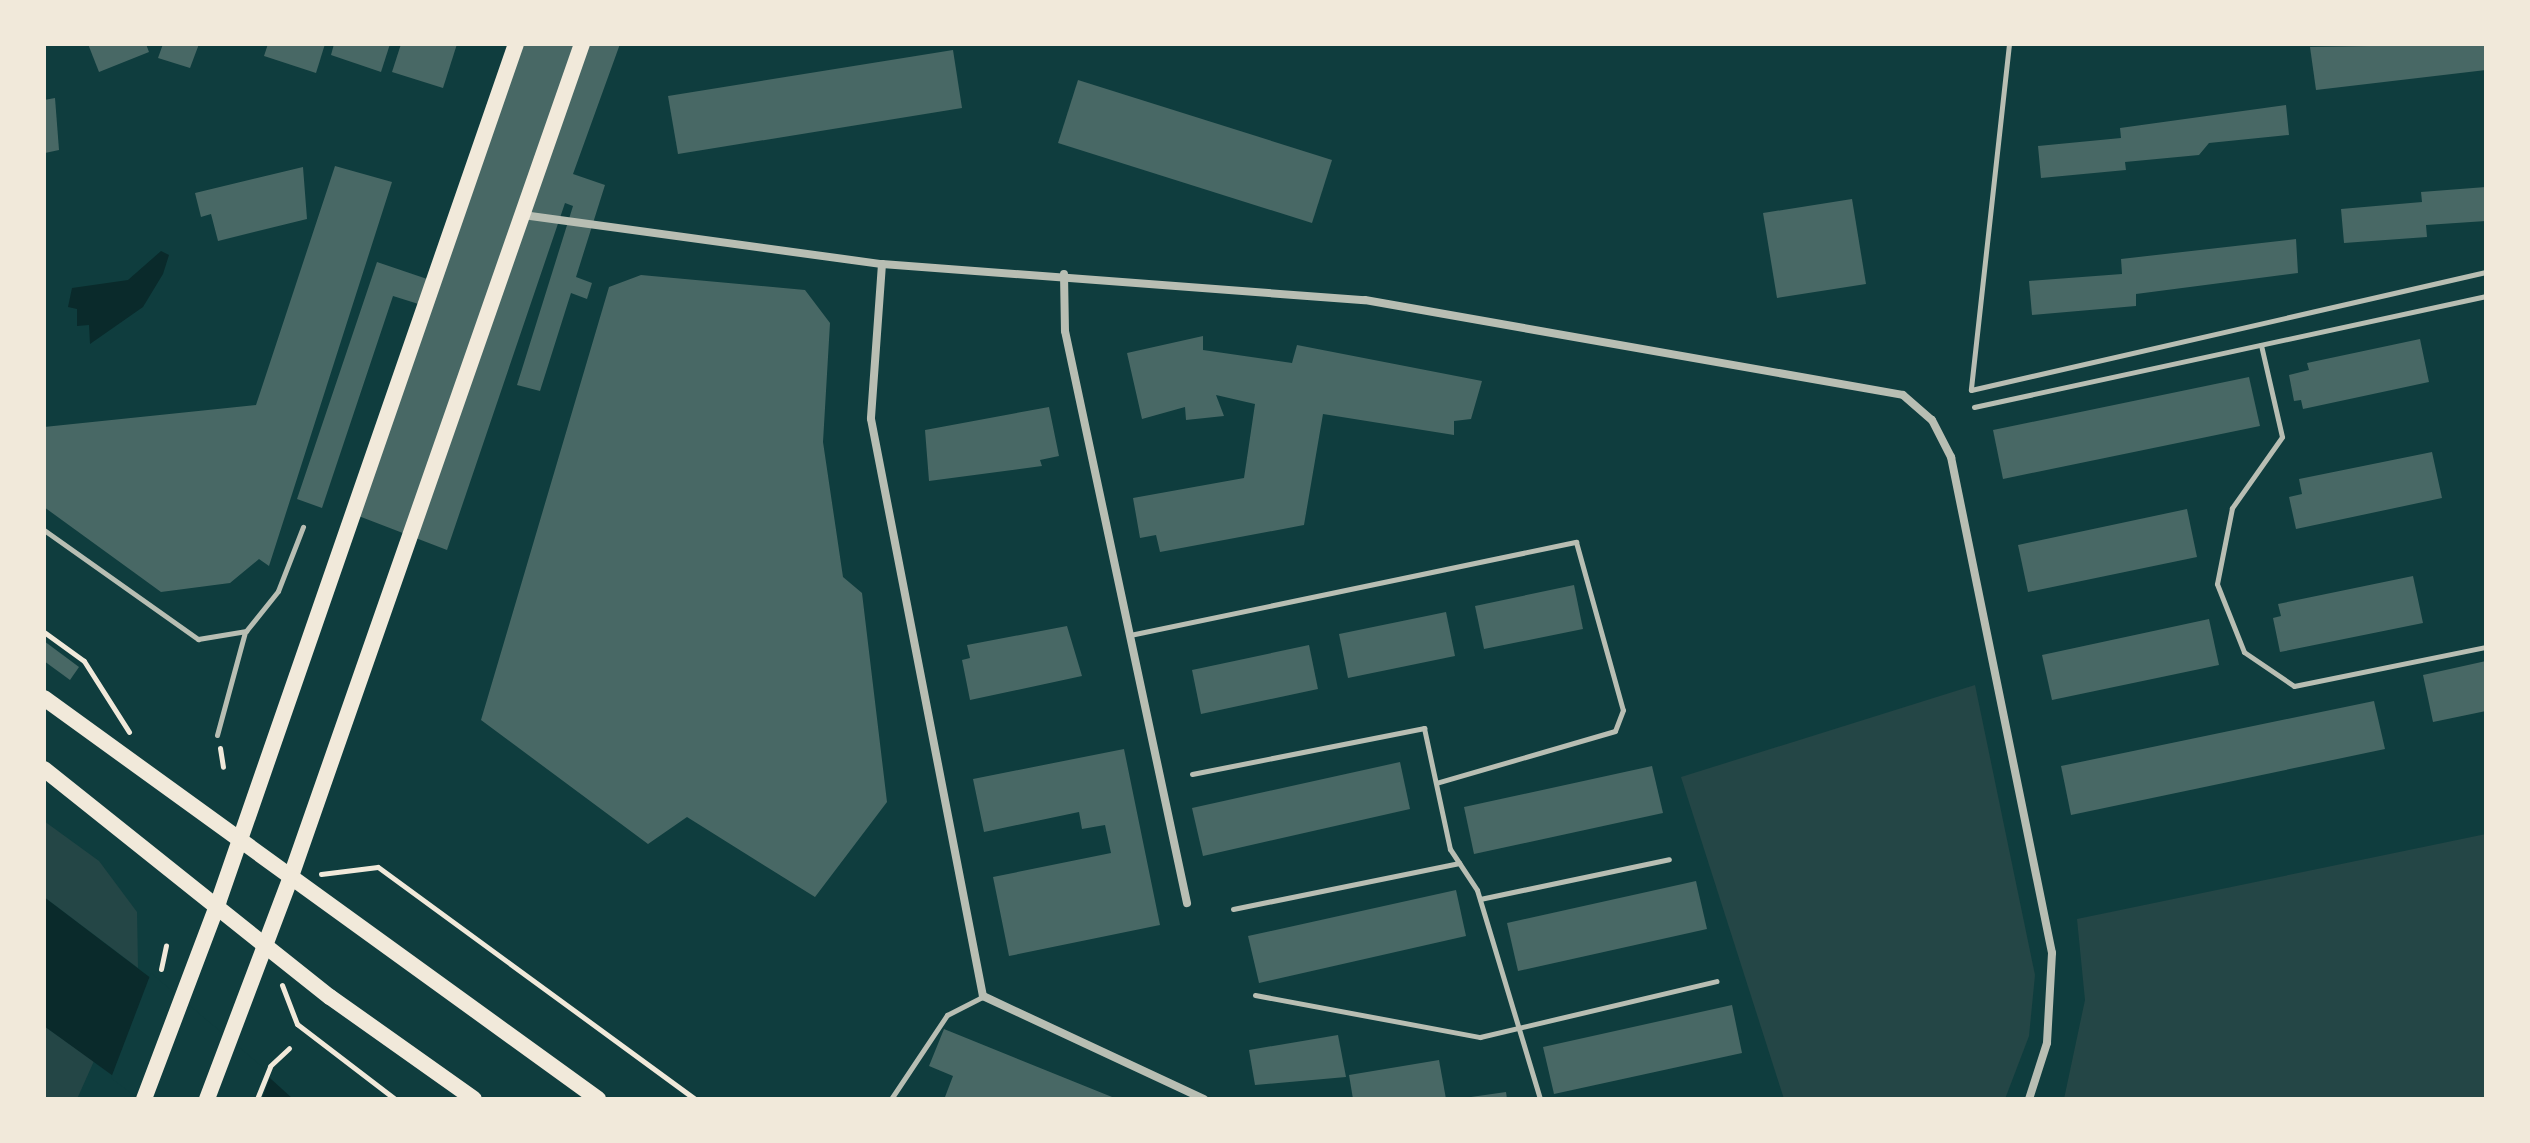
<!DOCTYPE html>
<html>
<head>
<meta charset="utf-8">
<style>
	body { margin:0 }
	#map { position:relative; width:2530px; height:1143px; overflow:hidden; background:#0f3d3e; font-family:Raleway,sans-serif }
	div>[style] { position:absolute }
	.green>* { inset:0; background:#244646 }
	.water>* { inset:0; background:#0a2a2b }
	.pier>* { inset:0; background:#0f3d3e }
	.building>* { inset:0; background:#486865 }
	.path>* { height:5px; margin:-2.5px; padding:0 2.5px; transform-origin:2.5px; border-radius:2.5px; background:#f1e9da }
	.service>* { height:5px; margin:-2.5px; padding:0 2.5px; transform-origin:2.5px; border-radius:2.5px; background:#b8beb3 }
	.minor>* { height:8px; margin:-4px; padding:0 4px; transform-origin:4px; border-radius:4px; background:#b8beb3 }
	.secondary>* { height:16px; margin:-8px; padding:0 8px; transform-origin:8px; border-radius:8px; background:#f1e9da }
	.primary>* { height:16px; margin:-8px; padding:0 8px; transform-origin:8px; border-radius:8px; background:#f1e9da }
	span { translate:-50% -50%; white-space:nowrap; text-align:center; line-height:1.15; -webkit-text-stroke:8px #f1e9da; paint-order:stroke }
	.frame { position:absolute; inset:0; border:46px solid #f1e9da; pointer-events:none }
</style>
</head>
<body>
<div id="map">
	<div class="green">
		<div style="clip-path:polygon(1975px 685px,2035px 975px,2029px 1036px,2005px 1099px,1784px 1099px,1681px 777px)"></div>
		<div style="clip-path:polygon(44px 821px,99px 861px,137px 912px,138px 968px,44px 897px)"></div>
		<div style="clip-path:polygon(2486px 834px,2486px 1099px,2064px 1099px,2085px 1000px,2077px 919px)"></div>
		<div style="clip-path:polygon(44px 1026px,94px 1061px,77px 1099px,44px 1099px)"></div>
	</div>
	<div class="water">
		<div style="clip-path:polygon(161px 251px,169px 255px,163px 274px,143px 307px,90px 344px,89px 325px,77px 326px,77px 309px,68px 307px,72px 288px,128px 280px)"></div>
		<div style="clip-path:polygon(44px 897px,206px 1020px,293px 1099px,145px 1099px,44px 1026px)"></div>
	</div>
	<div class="pier">
		<div style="clip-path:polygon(151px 973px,271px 1074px,262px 1099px,139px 1099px,111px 1078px)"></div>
	</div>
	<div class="building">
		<div style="clip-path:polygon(88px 44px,146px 44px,149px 52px,99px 72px)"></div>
		<div style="clip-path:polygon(163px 44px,199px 44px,190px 68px,158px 58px)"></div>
		<div style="clip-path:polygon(268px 44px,325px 44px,316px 73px,264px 56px)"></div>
		<div style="clip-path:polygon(334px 44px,390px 44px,381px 72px,331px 55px)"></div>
		<div style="clip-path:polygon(401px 44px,457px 44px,443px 88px,392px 72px)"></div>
		<div style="clip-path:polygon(517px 44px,620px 44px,573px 174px,605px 185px,576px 277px,592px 283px,587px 299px,571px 293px,540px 391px,517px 385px,573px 206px,565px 203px,447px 550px,356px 515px,428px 307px,393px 296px,322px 508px,297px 499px,377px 262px,436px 282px)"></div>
		<div style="clip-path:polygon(2486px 44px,2486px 70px,2316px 90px,2310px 47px)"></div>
		<div style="clip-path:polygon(953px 50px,962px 108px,678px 154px,668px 96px)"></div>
		<div style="clip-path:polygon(1078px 80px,1332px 160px,1312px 223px,1058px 143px)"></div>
		<div style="clip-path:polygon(55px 98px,59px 150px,45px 153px,44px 100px)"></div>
		<div style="clip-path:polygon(2286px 105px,2289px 135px,2209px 143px,2199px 155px,2125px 162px,2126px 170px,2041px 178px,2038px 146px,2121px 138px,2120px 128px)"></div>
		<div style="clip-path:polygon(335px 166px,392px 182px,269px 566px,259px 559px,230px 583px,161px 592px,44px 507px,44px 427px,256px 405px)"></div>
		<div style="clip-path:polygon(303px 167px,307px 219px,218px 241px,211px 214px,201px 217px,195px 193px)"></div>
		<div style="clip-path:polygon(2486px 187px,2486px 221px,2426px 225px,2427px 237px,2344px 243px,2341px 209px,2422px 202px,2421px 192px)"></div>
		<div style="clip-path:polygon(1852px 199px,1866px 284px,1777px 298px,1763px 213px)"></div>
		<div style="clip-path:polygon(2296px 239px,2298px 273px,2136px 294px,2136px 306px,2032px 315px,2029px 281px,2122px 274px,2121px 259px)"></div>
		<div style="clip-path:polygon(641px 275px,805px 290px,830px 323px,823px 442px,843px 577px,862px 593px,887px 802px,815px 897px,687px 817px,648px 844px,481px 720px,609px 287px)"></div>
		<div style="clip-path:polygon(1203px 336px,1203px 350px,1292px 363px,1297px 345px,1482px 381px,1471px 419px,1454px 421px,1454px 435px,1323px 414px,1304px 525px,1160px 552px,1156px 535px,1140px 538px,1133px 498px,1244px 478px,1255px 404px,1216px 395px,1224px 416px,1186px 420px,1185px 407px,1142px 419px,1127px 353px)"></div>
		<div style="clip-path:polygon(2420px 339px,2429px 382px,2303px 409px,2301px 400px,2294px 401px,2289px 375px,2309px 370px,2307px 363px)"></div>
		<div style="clip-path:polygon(2249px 377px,2260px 426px,2003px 479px,1993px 430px)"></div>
		<div style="clip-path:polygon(1049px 407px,1059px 456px,1040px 460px,1042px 466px,929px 481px,925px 430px)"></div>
		<div style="clip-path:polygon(2432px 452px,2442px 498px,2296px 529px,2289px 497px,2302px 494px,2299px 479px)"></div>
		<div style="clip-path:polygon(2187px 509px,2197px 557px,2028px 592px,2018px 545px)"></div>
		<div style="clip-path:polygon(2413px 576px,2423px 623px,2280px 652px,2273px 618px,2281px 616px,2278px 604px)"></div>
		<div style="clip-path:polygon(1574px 585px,1583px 629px,1484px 649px,1475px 606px)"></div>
		<div style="clip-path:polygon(1446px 612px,1455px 656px,1348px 678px,1339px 634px)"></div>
		<div style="clip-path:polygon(2209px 619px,2219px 665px,2052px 700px,2042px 655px)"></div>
		<div style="clip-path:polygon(1067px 626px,1082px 676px,970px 700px,962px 660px,970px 658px,967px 645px)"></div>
		<div style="clip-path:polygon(44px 641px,79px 667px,70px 680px,44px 661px)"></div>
		<div style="clip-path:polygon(1309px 645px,1318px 689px,1201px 714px,1192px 670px)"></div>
		<div style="clip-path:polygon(2486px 661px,2486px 711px,2433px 722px,2423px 675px)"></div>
		<div style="clip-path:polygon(2374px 701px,2385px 749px,2071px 815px,2061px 766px)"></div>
		<div style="clip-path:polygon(1124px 749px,1160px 925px,1009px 956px,993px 877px,1111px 853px,1105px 825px,1082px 829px,1079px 812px,984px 832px,973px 779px)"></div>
		<div style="clip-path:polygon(1400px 762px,1410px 809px,1203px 856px,1192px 808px)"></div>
		<div style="clip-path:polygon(1652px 766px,1663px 813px,1474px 854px,1464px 807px)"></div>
		<div style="clip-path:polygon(1696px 881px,1707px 929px,1518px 971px,1507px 923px)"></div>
		<div style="clip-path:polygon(1456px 890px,1466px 936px,1259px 983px,1248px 936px)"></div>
		<div style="clip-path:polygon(1732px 1005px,1742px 1053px,1554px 1094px,1543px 1047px)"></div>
		<div style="clip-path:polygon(944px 1029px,1117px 1099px,945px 1097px,953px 1076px,929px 1066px)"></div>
		<div style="clip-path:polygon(1338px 1035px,1346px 1077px,1255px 1085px,1249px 1050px)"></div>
		<div style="clip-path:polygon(1439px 1060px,1446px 1099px,1353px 1099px,1349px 1075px)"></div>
		<div style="clip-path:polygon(1506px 1092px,1507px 1099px,1471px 1099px,1471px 1097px)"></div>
	</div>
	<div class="path">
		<div style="left:44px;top:632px;width:49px;rotate:35.9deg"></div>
		<div style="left:84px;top:661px;width:84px;rotate:57.6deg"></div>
		<div style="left:220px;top:748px;width:19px;rotate:81deg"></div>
		<div style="left:321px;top:874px;width:57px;rotate:-7deg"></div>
		<div style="left:378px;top:867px;width:393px;rotate:36.2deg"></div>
		<div style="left:161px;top:969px;width:24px;rotate:-78deg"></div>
		<div style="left:282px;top:985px;width:42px;rotate:69deg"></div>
		<div style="left:297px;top:1024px;width:123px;rotate:37.4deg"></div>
		<div style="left:257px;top:1099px;width:35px;rotate:-68deg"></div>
		<div style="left:270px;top:1066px;width:26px;rotate:-43deg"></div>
	</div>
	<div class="service">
		<div style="left:2009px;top:44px;width:348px;rotate:96.3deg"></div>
		<div style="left:1971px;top:390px;width:528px;rotate:-12.91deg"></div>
		<div style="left:2261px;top:345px;width:94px;rotate:77.1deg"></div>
		<div style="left:2282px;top:437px;width:87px;rotate:125.2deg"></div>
		<div style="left:2232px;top:508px;width:77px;rotate:101.2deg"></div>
		<div style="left:2217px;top:584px;width:73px;rotate:68.3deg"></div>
		<div style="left:2244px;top:652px;width:60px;rotate:34.2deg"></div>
		<div style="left:2294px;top:686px;width:196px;rotate:-11.5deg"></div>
		<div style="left:1974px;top:407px;width:524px;rotate:-12.23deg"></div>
		<div style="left:44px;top:530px;width:189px;rotate:35.3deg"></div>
		<div style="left:198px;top:639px;width:49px;rotate:-9.5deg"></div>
		<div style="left:246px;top:631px;width:51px;rotate:-51.3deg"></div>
		<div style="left:278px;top:591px;width:69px;rotate:-68.7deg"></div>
		<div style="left:1130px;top:635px;width:456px;rotate:-11.8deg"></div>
		<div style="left:1576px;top:542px;width:174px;rotate:74.4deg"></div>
		<div style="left:1623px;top:710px;width:22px;rotate:111deg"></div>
		<div style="left:1615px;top:731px;width:186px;rotate:163.8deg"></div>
		<div style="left:217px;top:735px;width:107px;rotate:-74.8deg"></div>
		<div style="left:1192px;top:774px;width:237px;rotate:-11.2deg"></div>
		<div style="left:1424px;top:728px;width:124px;rotate:77.9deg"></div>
		<div style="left:1450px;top:849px;width:49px;rotate:56.6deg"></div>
		<div style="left:1477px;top:890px;width:218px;rotate:73.2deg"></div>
		<div style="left:1480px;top:899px;width:193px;rotate:-11.9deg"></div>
		<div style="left:1233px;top:909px;width:231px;rotate:-11.5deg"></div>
		<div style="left:1255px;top:995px;width:229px;rotate:10.6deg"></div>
		<div style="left:1480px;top:1037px;width:243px;rotate:-13.3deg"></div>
		<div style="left:891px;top:1099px;width:101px;rotate:-56.3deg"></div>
		<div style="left:947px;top:1015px;width:39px;rotate:-27deg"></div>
	</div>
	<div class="minor">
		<div style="left:523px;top:215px;width:362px;rotate:7.8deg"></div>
		<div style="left:882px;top:264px;width:484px;rotate:4.3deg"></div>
		<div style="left:1365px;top:300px;width:546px;rotate:10.01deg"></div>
		<div style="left:1903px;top:395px;width:38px;rotate:41deg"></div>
		<div style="left:1932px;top:420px;width:42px;rotate:62.8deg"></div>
		<div style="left:1951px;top:457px;width:506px;rotate:78.49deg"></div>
		<div style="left:2052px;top:953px;width:90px;rotate:93.2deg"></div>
		<div style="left:2047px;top:1043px;width:59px;rotate:107.8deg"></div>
		<div style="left:882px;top:264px;width:155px;rotate:94.1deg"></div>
		<div style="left:871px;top:419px;width:588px;rotate:79.02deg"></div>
		<div style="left:983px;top:996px;width:244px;rotate:25deg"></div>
		<div style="left:1064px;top:274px;width:57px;rotate:89deg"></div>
		<div style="left:1065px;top:331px;width:585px;rotate:77.96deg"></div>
	</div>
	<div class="secondary">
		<div style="left:290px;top:879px;width:885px;rotate:-70.73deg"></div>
		<div style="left:218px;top:903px;width:909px;rotate:-70.87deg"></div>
	</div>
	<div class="primary">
		<div style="left:44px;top:698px;width:684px;rotate:35.9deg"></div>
		<div style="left:44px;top:769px;width:366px;rotate:38.6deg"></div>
		<div style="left:330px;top:997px;width:176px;rotate:35.3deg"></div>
		<div style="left:144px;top:1099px;width:210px;rotate:-69.3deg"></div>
		<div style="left:207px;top:1099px;width:235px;rotate:-69.3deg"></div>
	</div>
	<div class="frame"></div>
</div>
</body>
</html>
